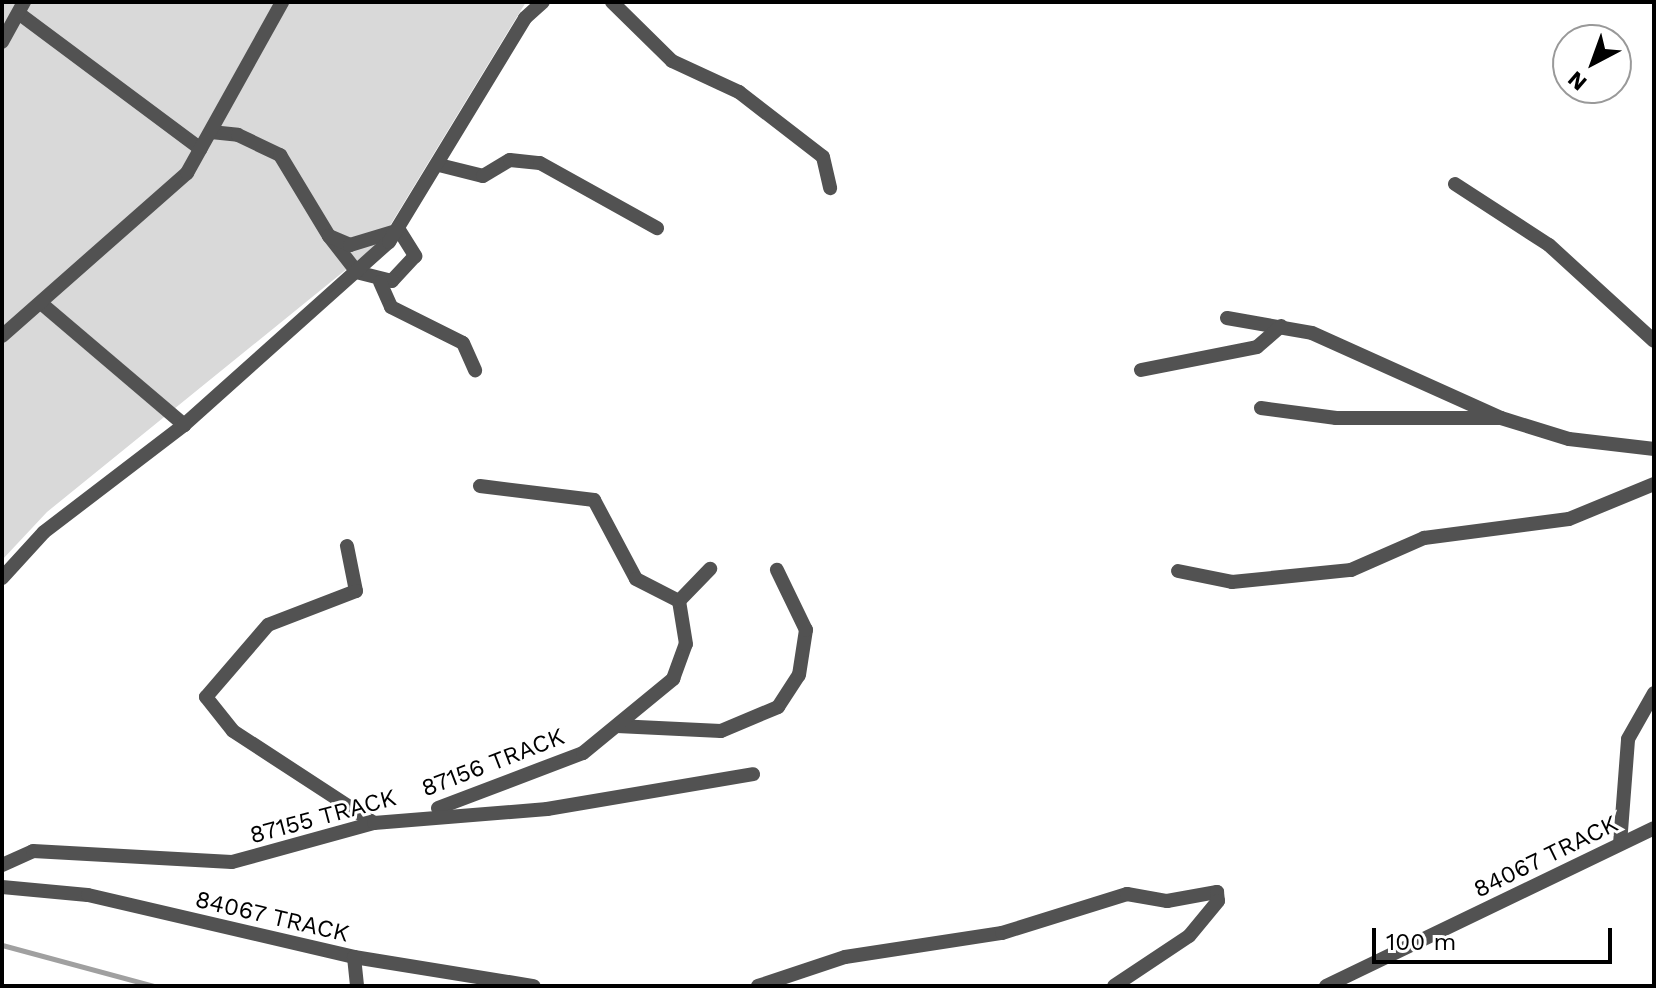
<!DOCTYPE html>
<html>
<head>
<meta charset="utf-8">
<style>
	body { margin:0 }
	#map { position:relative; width:1656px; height:988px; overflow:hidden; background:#fff; font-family:"Work Sans",sans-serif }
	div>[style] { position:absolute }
	.green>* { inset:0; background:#d9d9d9 }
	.stream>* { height:5px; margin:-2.5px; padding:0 2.5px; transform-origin:2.5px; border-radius:2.5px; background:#a0a0a0 }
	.minor>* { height:14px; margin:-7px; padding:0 7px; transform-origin:7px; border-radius:7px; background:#525252 }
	span { translate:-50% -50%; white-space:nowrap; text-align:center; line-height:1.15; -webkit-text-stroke:6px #fff; paint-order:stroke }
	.street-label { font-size:24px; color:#000 }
	.frame { position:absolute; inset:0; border:4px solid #000; pointer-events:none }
	.north { position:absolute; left:1552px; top:24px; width:80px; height:80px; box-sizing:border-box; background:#fff; border:2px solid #999; border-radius:50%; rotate:221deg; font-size:22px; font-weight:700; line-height:32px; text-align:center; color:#000 }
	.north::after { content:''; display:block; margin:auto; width:28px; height:36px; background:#000; clip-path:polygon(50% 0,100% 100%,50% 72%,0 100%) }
	.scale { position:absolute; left:1372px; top:928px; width:240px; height:36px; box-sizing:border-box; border:4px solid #000; border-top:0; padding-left:10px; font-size:24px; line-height:28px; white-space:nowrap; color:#000; -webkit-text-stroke:6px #fff; paint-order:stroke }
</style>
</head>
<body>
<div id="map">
	<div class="green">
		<div style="clip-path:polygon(2px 2px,526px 2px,380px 242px,47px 512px,2px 560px)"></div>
	</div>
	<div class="stream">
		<div style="left:2px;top:945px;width:157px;rotate:15.1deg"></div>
	</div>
	<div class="minor">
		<div style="left:612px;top:2px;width:84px;rotate:44.5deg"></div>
		<div style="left:672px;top:61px;width:74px;rotate:24.8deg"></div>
		<div style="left:739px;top:92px;width:106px;rotate:37.7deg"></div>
		<div style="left:823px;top:157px;width:32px;rotate:77deg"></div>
		<div style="left:21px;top:15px;width:224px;rotate:36.7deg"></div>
		<div style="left:2px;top:42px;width:46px;rotate:-61.2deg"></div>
		<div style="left:211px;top:132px;width:27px;rotate:6deg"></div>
		<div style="left:238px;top:135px;width:47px;rotate:25.5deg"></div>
		<div style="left:280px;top:155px;width:95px;rotate:58.8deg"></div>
		<div style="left:439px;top:165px;width:45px;rotate:14deg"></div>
		<div style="left:483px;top:176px;width:31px;rotate:-31deg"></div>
		<div style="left:510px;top:160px;width:30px;rotate:6deg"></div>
		<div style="left:540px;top:163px;width:134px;rotate:29.1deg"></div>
		<div style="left:1455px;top:184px;width:112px;rotate:33deg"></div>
		<div style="left:1549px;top:245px;width:142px;rotate:42.4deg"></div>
		<div style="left:399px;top:230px;width:31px;rotate:58deg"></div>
		<div style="left:415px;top:256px;width:34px;rotate:133deg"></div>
		<div style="left:392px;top:281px;width:36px;rotate:-166deg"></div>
		<div style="left:357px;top:272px;width:46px;rotate:-127.9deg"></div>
		<div style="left:329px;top:236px;width:23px;rotate:23deg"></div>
		<div style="left:350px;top:245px;width:51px;rotate:-17deg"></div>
		<div style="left:380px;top:282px;width:27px;rotate:66deg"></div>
		<div style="left:391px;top:307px;width:80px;rotate:26.6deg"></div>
		<div style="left:463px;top:343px;width:30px;rotate:66deg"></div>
		<div style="left:42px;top:304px;width:187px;rotate:40.4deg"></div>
		<div style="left:1227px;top:318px;width:86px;rotate:10deg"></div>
		<div style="left:1312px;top:333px;width:207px;rotate:24.2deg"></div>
		<div style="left:1501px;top:418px;width:71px;rotate:17.2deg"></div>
		<div style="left:1569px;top:439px;width:86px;rotate:6.7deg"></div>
		<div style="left:2px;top:336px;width:247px;rotate:-41.4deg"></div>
		<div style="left:187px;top:173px;width:196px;rotate:-60.9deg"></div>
		<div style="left:1141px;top:370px;width:118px;rotate:-11.2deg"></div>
		<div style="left:1257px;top:347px;width:32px;rotate:-41deg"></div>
		<div style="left:1261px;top:408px;width:76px;rotate:7.6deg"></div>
		<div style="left:1336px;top:418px;width:164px"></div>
		<div style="left:480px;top:486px;width:115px;rotate:7deg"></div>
		<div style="left:594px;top:500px;width:89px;rotate:62deg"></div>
		<div style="left:636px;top:579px;width:48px;rotate:27.1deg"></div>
		<div style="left:347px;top:546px;width:46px;rotate:78.7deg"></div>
		<div style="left:356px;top:591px;width:94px;rotate:158.9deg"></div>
		<div style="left:268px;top:625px;width:95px;rotate:130.7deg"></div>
		<div style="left:206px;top:697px;width:43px;rotate:51.5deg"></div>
		<div style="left:233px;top:731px;width:168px;rotate:33.1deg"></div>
		<div style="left:1178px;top:571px;width:55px;rotate:11.5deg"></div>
		<div style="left:1232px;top:582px;width:120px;rotate:-5.8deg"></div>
		<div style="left:1351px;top:570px;width:80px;rotate:-23.7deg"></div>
		<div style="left:1424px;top:538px;width:146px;rotate:-7.5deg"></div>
		<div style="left:1569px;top:519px;width:92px;rotate:-22.4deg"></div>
		<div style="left:2px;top:578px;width:62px;rotate:-47.6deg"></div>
		<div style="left:44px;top:532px;width:176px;rotate:-37.4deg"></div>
		<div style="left:184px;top:425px;width:275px;rotate:-41.8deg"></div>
		<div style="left:389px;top:242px;width:262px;rotate:-58.7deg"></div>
		<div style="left:525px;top:18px;width:24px;rotate:-42deg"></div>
		<div style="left:617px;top:726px;width:104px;rotate:2.8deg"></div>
		<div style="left:721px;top:731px;width:62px;rotate:-22.8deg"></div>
		<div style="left:778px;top:707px;width:38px;rotate:-57deg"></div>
		<div style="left:799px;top:675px;width:46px;rotate:-81.2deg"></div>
		<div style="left:806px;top:630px;width:67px;rotate:-115.8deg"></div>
		<div style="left:438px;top:808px;width:155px;rotate:-20.8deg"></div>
		<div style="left:583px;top:753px;width:117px;rotate:-39.4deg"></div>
		<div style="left:673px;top:679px;width:37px;rotate:-70deg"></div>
		<div style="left:686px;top:644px;width:44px;rotate:-99.2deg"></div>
		<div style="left:679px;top:601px;width:45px;rotate:-45.9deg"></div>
		<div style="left:1620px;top:844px;width:105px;rotate:-85.6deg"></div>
		<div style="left:1628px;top:739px;width:53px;rotate:-60.5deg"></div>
		<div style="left:2px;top:865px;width:34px;rotate:-24deg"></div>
		<div style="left:33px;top:851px;width:199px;rotate:3.2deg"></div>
		<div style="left:232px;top:862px;width:147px;rotate:-15.4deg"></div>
		<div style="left:374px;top:823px;width:174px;rotate:-4.6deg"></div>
		<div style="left:547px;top:809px;width:209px;rotate:-9.6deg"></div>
		<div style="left:2px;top:887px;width:86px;rotate:5.3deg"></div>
		<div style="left:88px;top:895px;width:273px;rotate:13.1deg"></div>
		<div style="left:354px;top:957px;width:182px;rotate:9.2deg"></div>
		<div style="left:354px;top:957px;width:29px;rotate:84deg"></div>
		<div style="left:758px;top:986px;width:92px;rotate:-18.4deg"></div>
		<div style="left:845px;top:957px;width:159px;rotate:-8.7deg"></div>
		<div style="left:1002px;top:933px;width:131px;rotate:-17.3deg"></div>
		<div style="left:1127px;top:894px;width:41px;rotate:9.9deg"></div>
		<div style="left:1167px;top:901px;width:51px;rotate:-10.2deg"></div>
		<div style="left:1217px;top:892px;width:9px;rotate:84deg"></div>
		<div style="left:1218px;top:901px;width:45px;rotate:129.6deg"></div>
		<div style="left:1189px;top:936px;width:90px;rotate:146.3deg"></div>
		<div style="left:1326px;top:986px;width:364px;rotate:-25.7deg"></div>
	</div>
	<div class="street-label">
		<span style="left:493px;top:763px;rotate:-21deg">87156 TRACK</span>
		<span style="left:323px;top:817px;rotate:-15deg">87155 TRACK</span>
		<span style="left:1546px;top:857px;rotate:-26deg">84067 TRACK</span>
		<span style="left:272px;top:917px;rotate:13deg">84067 TRACK</span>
	</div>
	<div class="frame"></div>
	<div class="north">N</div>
	<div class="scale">100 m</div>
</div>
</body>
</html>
